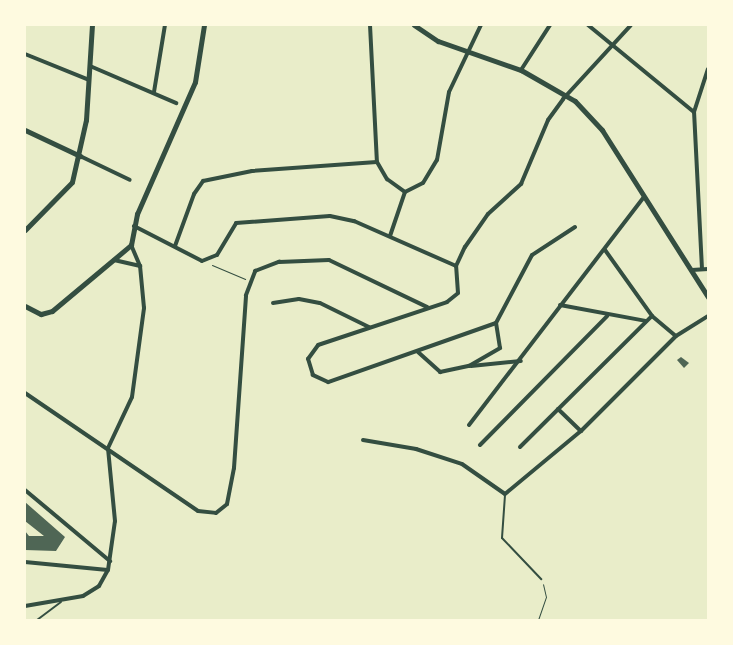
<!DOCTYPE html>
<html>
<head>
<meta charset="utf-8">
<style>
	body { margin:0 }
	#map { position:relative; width:733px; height:645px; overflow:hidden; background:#e9edc9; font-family:"Public Sans",sans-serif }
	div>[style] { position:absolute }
	.building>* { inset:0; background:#4f6655 }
	.path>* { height:1px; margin:-0.5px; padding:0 0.5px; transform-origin:0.5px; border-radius:0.5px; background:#344e41 }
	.service>* { height:2px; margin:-1px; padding:0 1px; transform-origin:1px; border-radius:1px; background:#344e41 }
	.minor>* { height:4px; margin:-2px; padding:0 2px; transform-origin:2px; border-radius:2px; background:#344e41 }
	.tertiary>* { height:5px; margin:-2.5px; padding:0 2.5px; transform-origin:2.5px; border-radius:2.5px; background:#344e41 }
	span { translate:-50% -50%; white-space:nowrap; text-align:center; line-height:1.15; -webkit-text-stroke:5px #fefae0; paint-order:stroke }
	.frame { position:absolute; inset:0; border:26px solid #fefae0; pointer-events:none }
</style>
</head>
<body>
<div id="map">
	<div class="building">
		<div style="clip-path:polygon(681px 357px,689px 363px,684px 368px,677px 360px)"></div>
		<div style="clip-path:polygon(25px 502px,65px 537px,56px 551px,25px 550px,25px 531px,29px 536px,44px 536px,25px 521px)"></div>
	</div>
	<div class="path">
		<div style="left:212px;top:265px;width:36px;rotate:23deg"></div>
		<div style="left:538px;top:620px;width:24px;rotate:-71deg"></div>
		<div style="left:546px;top:597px;width:13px;rotate:-103deg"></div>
	</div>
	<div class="service">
		<div style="left:505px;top:495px;width:43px;rotate:94deg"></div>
		<div style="left:502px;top:538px;width:57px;rotate:46.4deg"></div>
		<div style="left:37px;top:620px;width:30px;rotate:-37deg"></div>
	</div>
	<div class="minor">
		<div style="left:370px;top:25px;width:137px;rotate:87.1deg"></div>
		<div style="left:377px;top:162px;width:20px;rotate:60deg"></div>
		<div style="left:387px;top:179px;width:22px;rotate:36deg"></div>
		<div style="left:588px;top:25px;width:137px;rotate:39.4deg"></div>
		<div style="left:25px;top:54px;width:69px;rotate:22.1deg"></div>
		<div style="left:90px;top:66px;width:94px;rotate:23.3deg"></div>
		<div style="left:521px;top:70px;width:54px;rotate:-57.2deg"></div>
		<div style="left:154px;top:92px;width:68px;rotate:-80.7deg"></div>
		<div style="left:80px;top:156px;width:55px;rotate:25.6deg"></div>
		<div style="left:405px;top:192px;width:20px;rotate:-27deg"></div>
		<div style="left:423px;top:183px;width:27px;rotate:-59deg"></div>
		<div style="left:437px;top:160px;width:69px;rotate:-80deg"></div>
		<div style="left:449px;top:92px;width:74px;rotate:-64.5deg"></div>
		<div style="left:134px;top:226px;width:76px;rotate:27.2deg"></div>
		<div style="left:202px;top:261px;width:16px;rotate:-22deg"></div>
		<div style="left:217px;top:255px;width:37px;rotate:-59deg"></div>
		<div style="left:236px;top:223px;width:94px;rotate:-4.3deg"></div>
		<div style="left:330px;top:216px;width:25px;rotate:12deg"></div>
		<div style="left:354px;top:221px;width:111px;rotate:23.8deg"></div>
		<div style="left:575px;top:227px;width:51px;rotate:146.9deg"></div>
		<div style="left:532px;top:255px;width:77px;rotate:117.9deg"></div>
		<div style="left:496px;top:323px;width:178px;rotate:160.6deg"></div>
		<div style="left:328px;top:382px;width:17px;rotate:-155deg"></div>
		<div style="left:313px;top:375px;width:17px;rotate:-107deg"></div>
		<div style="left:308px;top:359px;width:17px;rotate:-54deg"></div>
		<div style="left:318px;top:345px;width:136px;rotate:-18.4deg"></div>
		<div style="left:447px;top:302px;width:14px;rotate:-39deg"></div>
		<div style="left:458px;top:293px;width:27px;rotate:-94deg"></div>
		<div style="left:456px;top:266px;width:21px;rotate:-65deg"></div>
		<div style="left:465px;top:247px;width:40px;rotate:-55.1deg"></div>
		<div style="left:488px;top:214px;width:45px;rotate:-42.3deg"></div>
		<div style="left:521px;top:184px;width:69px;rotate:-67.1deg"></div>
		<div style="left:548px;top:120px;width:26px;rotate:-54deg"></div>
		<div style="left:563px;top:99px;width:100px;rotate:-47.4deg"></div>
		<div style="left:390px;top:236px;width:46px;rotate:-71.2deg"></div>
		<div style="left:175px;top:246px;width:55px;rotate:-69.9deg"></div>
		<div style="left:194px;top:194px;width:16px;rotate:-55deg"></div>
		<div style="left:203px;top:181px;width:50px;rotate:-11.5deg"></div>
		<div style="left:252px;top:171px;width:125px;rotate:-4.1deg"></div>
		<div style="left:605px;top:250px;width:81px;rotate:54.5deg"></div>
		<div style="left:652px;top:316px;width:31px;rotate:40deg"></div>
		<div style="left:114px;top:260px;width:27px;rotate:13deg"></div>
		<div style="left:702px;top:269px;width:157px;rotate:-92.9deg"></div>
		<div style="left:694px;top:112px;width:45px;rotate:-72deg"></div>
		<div style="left:692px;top:270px;width:16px;rotate:-4deg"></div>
		<div style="left:273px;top:303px;width:26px;rotate:-9deg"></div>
		<div style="left:299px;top:299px;width:21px;rotate:11deg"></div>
		<div style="left:320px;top:303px;width:55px;rotate:26.1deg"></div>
		<div style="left:560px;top:305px;width:87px;rotate:10.5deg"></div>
		<div style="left:418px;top:352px;width:30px;rotate:42deg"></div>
		<div style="left:440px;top:372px;width:30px;rotate:-12deg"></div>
		<div style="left:469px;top:366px;width:36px;rotate:-30deg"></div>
		<div style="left:500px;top:348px;width:25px;rotate:-99deg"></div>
		<div style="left:471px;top:366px;width:50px;rotate:-5.7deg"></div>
		<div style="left:25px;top:393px;width:209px;rotate:34.3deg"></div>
		<div style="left:198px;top:511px;width:18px;rotate:6deg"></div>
		<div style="left:216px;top:513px;width:14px;rotate:-39deg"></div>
		<div style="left:227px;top:504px;width:37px;rotate:-79deg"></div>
		<div style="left:234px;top:468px;width:173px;rotate:-86deg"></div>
		<div style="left:246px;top:295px;width:26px;rotate:-69deg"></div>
		<div style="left:255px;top:271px;width:26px;rotate:-21deg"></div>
		<div style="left:279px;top:262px;width:50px;rotate:-2.3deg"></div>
		<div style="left:329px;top:260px;width:109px;rotate:25.6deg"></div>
		<div style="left:558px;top:409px;width:32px;rotate:44deg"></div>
		<div style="left:469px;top:425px;width:287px;rotate:-52.5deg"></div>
		<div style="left:363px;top:440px;width:54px;rotate:9.6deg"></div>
		<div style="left:416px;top:449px;width:48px;rotate:18.1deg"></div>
		<div style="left:462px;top:464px;width:52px;rotate:34.9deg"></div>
		<div style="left:505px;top:494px;width:99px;rotate:-39.7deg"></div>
		<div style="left:581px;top:431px;width:134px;rotate:-45deg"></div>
		<div style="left:676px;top:336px;width:38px;rotate:-32deg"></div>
		<div style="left:480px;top:445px;width:181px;rotate:-45.4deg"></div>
		<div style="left:520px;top:447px;width:186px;rotate:-44.8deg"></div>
		<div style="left:25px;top:490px;width:111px;rotate:39.9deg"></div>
		<div style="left:25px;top:562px;width:83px;rotate:5.5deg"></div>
		<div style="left:25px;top:606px;width:59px;rotate:-9.8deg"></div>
		<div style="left:83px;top:596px;width:19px;rotate:-32deg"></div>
		<div style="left:99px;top:586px;width:18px;rotate:-61deg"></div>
		<div style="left:108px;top:570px;width:49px;rotate:-81.9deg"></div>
		<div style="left:115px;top:521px;width:73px;rotate:-95.5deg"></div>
		<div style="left:108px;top:448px;width:56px;rotate:-64.8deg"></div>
		<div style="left:132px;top:397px;width:90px;rotate:-82.3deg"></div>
		<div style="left:144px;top:308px;width:42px;rotate:-95.4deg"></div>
		<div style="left:140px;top:266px;width:23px;rotate:-113deg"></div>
	</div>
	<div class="tertiary">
		<div style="left:414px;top:25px;width:29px;rotate:34deg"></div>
		<div style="left:438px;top:41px;width:88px;rotate:19.3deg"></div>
		<div style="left:521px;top:70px;width:62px;rotate:29.9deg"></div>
		<div style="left:575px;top:101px;width:40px;rotate:47deg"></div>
		<div style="left:602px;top:130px;width:198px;rotate:57.6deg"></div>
		<div style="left:25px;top:130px;width:61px;rotate:25.3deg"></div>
		<div style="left:25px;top:230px;width:67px;rotate:-45.6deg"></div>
		<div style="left:72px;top:182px;width:64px;rotate:-77.3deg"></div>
		<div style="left:86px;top:120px;width:95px;rotate:-86.4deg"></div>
		<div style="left:25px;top:306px;width:18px;rotate:27deg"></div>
		<div style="left:41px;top:314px;width:11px;rotate:-15deg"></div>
		<div style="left:52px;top:311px;width:103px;rotate:-39.9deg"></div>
		<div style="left:131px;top:245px;width:32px;rotate:-79deg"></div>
		<div style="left:137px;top:214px;width:144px;rotate:-66.3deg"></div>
		<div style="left:195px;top:82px;width:58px;rotate:-81deg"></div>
	</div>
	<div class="frame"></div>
</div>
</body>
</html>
